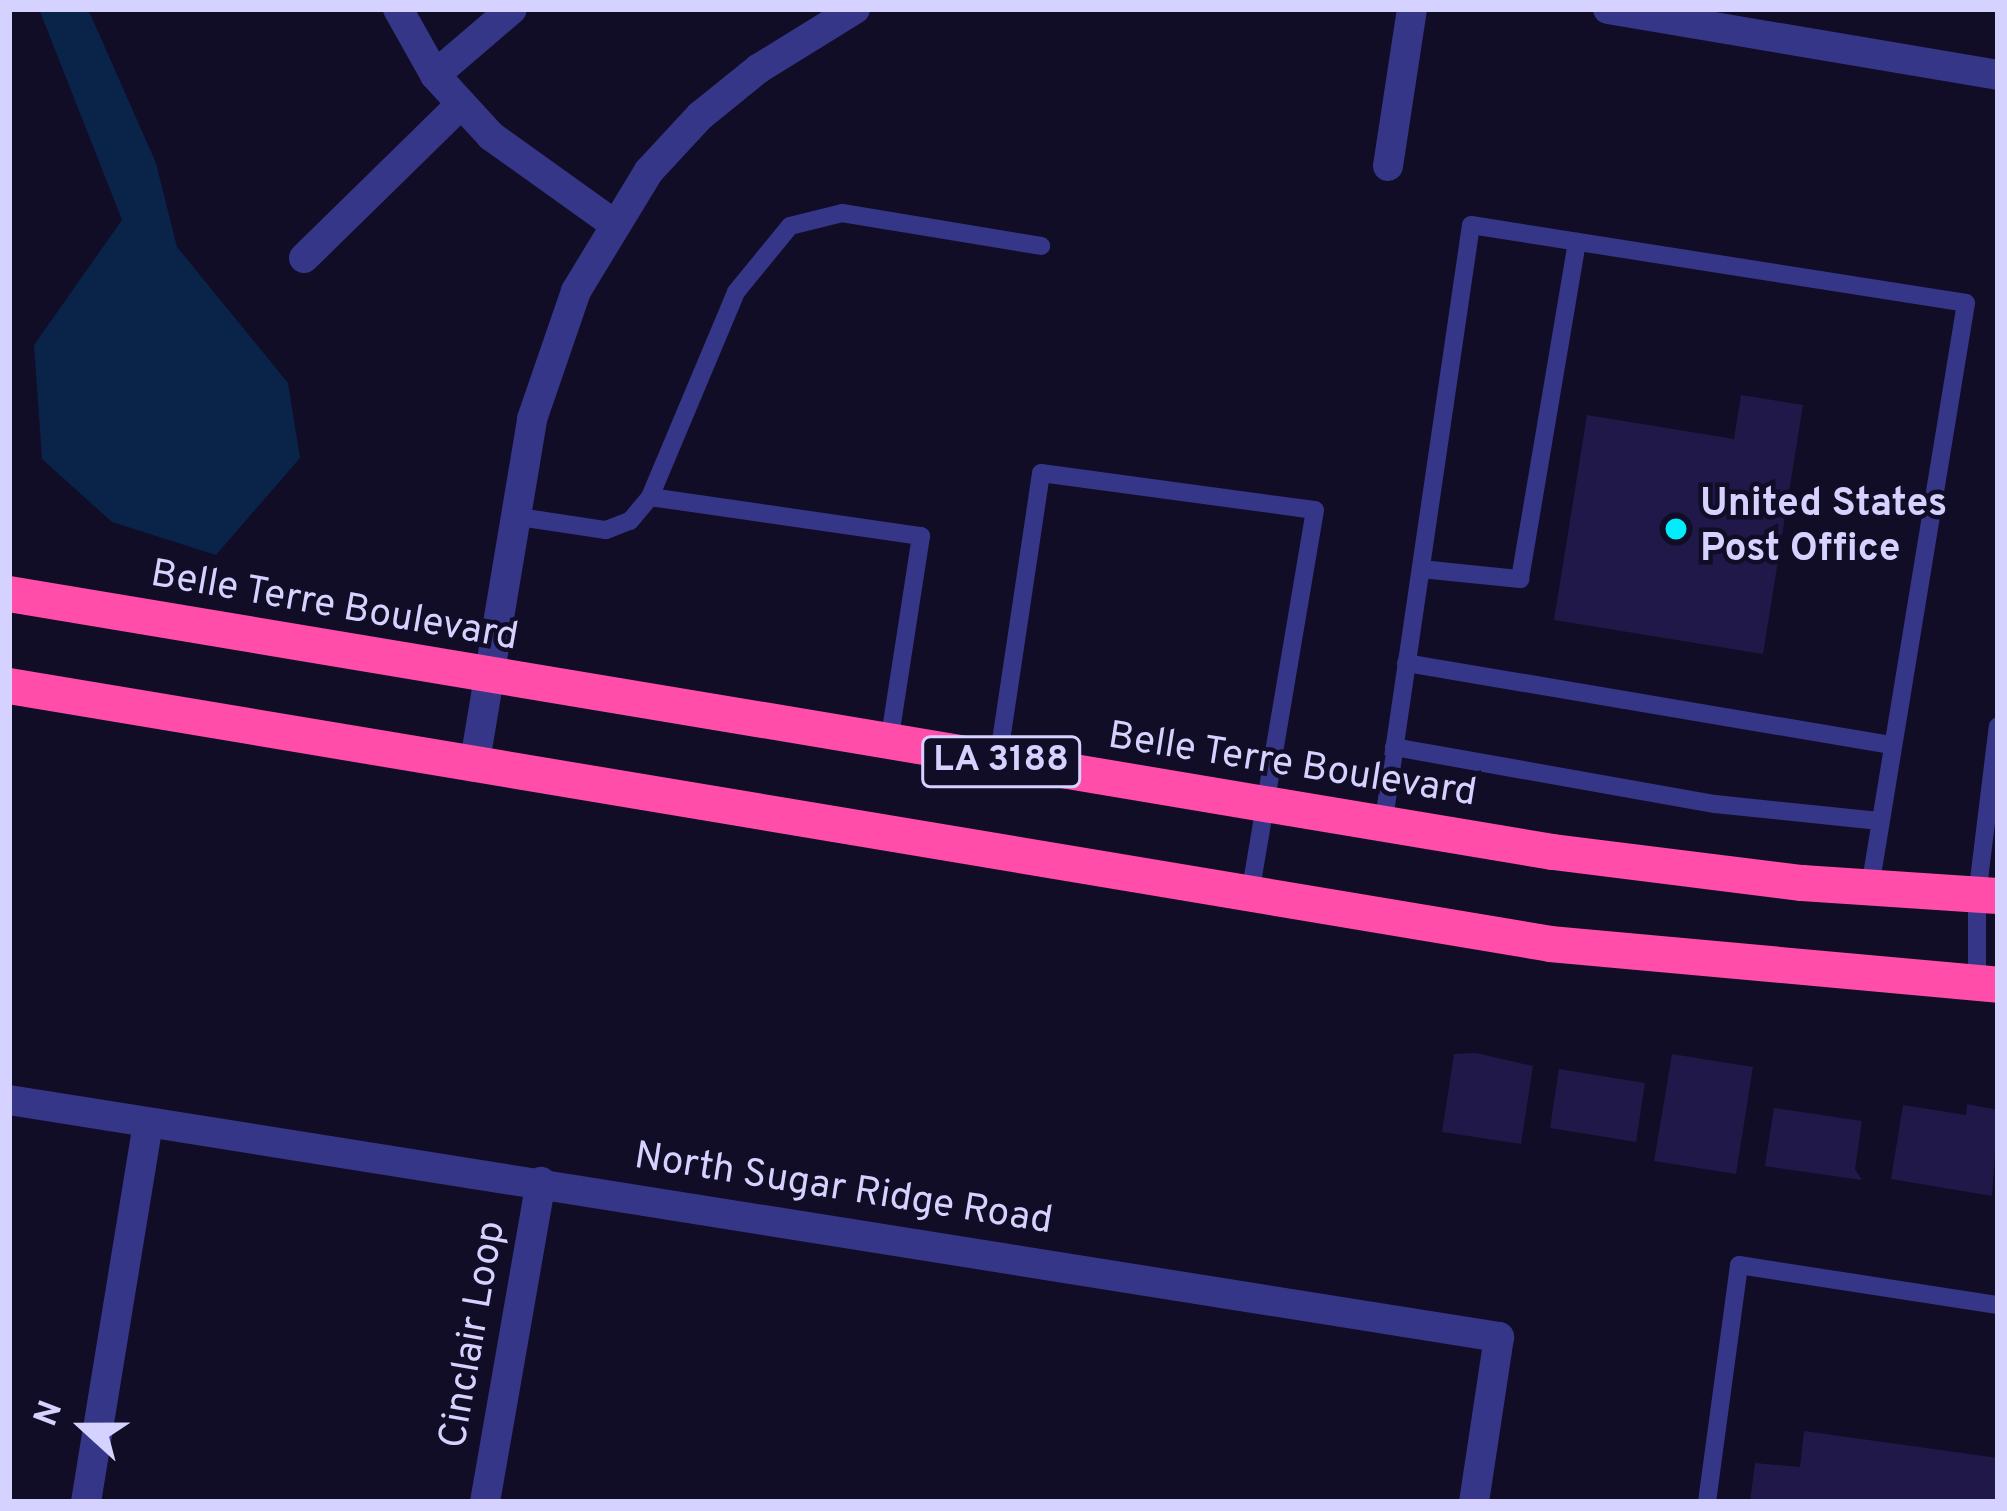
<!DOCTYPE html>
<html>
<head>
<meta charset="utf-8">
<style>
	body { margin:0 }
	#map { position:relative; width:2007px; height:1511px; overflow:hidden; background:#110d26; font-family:Overpass,sans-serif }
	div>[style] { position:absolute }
	.water>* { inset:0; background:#092349 }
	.building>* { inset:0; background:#201848 }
	.lane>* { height:18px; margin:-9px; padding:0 9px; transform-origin:9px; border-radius:9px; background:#363688 }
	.street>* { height:30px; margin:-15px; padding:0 15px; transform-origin:15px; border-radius:15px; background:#363688 }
	.highway>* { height:36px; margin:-18px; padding:0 18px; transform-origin:18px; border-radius:18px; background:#ff4da9 }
	.dots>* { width:33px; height:33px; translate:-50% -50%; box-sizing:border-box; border:6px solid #110d26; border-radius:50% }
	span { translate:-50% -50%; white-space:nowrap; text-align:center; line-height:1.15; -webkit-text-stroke:9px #110d26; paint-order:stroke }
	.shield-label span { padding:3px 9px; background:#110d26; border:3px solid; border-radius:9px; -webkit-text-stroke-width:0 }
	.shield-label { font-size:36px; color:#d6d2ff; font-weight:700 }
	.poi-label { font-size:39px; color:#d6d2ff; font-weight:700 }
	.left { translate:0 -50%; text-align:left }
	.street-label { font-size:39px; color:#d6d2ff }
	.frame { position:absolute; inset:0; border:12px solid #d6d2ff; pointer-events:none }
	.north { position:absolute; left:24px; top:1367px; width:120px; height:120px; -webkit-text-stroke:9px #110d26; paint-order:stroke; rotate:291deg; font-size:33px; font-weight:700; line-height:48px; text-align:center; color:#d6d2ff }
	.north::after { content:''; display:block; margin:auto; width:42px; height:54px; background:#d6d2ff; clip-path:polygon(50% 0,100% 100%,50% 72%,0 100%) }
</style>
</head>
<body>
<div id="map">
	<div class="water">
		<div style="clip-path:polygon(39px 9px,88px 9px,156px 163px,177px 247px,288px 383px,300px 458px,216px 555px,112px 522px,42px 459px,34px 345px,122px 220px)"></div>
	</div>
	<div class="building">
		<div style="clip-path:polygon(1741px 395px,1803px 405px,1763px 654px,1554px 620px,1587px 415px,1734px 439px)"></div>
		<div style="clip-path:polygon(1476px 1053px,1533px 1066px,1521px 1144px,1442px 1132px,1454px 1054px)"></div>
		<div style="clip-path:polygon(1672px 1054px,1753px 1067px,1736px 1174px,1654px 1161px)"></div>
		<div style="clip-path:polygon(1559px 1069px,1645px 1083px,1636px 1142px,1550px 1128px)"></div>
		<div style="clip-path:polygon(1967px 1104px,1998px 1110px,1992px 1196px,1891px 1179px,1903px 1105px,1966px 1115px)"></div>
		<div style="clip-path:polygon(1774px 1108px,1862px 1121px,1855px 1169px,1862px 1180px,1765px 1166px)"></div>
		<div style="clip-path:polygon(1804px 1431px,1998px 1458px,1998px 1502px,1750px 1502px,1755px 1463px,1800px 1467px)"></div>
	</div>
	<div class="lane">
		<div style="left:650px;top:497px;width:222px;rotate:-67.2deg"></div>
		<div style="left:736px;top:292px;width:85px;rotate:-50.7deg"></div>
		<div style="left:790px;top:226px;width:54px;rotate:-14deg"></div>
		<div style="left:842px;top:213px;width:202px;rotate:9.4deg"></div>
		<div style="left:513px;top:516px;width:94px;rotate:8.6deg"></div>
		<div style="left:606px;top:530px;width:26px;rotate:-21deg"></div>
		<div style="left:630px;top:521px;width:31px;rotate:-50deg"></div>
		<div style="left:650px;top:497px;width:274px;rotate:8.2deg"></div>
		<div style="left:921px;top:536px;width:209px;rotate:98.8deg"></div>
		<div style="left:1421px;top:569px;width:100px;rotate:5.8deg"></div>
		<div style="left:1520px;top:579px;width:342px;rotate:-80.4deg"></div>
		<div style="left:1406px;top:663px;width:491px;rotate:9.6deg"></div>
		<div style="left:1394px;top:747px;width:326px;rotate:10.1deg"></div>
		<div style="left:1715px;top:804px;width:165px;rotate:5.9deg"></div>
		<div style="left:998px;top:761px;width:291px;rotate:-81.5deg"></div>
		<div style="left:1041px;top:473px;width:276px;rotate:7.7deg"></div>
		<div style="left:1315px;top:510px;width:389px;rotate:99.6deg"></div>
		<div style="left:1383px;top:826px;width:607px;rotate:-81.67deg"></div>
		<div style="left:1471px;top:225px;width:501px;rotate:8.95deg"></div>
		<div style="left:1966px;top:303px;width:592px;rotate:99.33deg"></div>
		<div style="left:1977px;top:985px;width:89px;rotate:-90deg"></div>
		<div style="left:1977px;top:896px;width:171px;rotate:-83deg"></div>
		<div style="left:1707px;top:1502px;width:239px;rotate:-82.3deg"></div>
		<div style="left:1739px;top:1265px;width:262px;rotate:8.8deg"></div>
	</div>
	<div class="street">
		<div style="left:398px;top:9px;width:76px;rotate:60.7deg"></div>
		<div style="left:435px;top:75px;width:83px;rotate:47.4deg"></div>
		<div style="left:491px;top:136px;width:151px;rotate:35.6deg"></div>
		<div style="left:1608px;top:9px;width:396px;rotate:9.6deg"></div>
		<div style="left:435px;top:75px;width:101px;rotate:-40.6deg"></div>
		<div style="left:1388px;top:166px;width:159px;rotate:-81.3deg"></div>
		<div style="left:304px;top:258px;width:220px;rotate:-44.4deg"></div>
		<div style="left:474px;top:767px;width:353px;rotate:-80.5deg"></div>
		<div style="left:532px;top:419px;width:135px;rotate:-71deg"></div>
		<div style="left:576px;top:291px;width:140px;rotate:-58.7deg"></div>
		<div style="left:649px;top:171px;width:75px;rotate:-47.2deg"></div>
		<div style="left:700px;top:116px;width:75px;rotate:-39deg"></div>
		<div style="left:758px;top:69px;width:114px;rotate:-31.7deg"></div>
		<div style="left:9px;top:1100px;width:1509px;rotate:9.04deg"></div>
		<div style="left:1499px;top:1337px;width:167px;rotate:98.6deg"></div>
		<div style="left:86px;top:1502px;width:384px;rotate:-80.7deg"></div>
		<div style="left:485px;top:1502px;width:325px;rotate:-80.1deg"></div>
	</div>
	<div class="highway">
		<div style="left:9px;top:594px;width:1565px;rotate:9.49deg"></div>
		<div style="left:1553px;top:852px;width:251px;rotate:7.1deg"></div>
		<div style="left:1802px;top:883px;width:196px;rotate:3.8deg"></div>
		<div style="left:9px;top:686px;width:1562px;rotate:9.5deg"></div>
		<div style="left:1550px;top:944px;width:450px;rotate:5.2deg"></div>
	</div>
	<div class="dots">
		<div style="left:1676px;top:529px;background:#00edfd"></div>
	</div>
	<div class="shield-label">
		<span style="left:1001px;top:762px">LA 3188</span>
	</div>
	<div class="poi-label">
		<span class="left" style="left:1700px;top:529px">United States<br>Post Office</span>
	</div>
	<div class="street-label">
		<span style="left:334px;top:608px;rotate:10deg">Belle Terre Boulevard</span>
		<span style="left:1292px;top:767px;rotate:9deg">Belle Terre Boulevard</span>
		<span style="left:843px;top:1191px;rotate:9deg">North Sugar Ridge Road</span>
		<span style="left:475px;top:1335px;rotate:-80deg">Cinclair Loop</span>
	</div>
	<div class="frame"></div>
	<div class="north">N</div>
</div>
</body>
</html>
